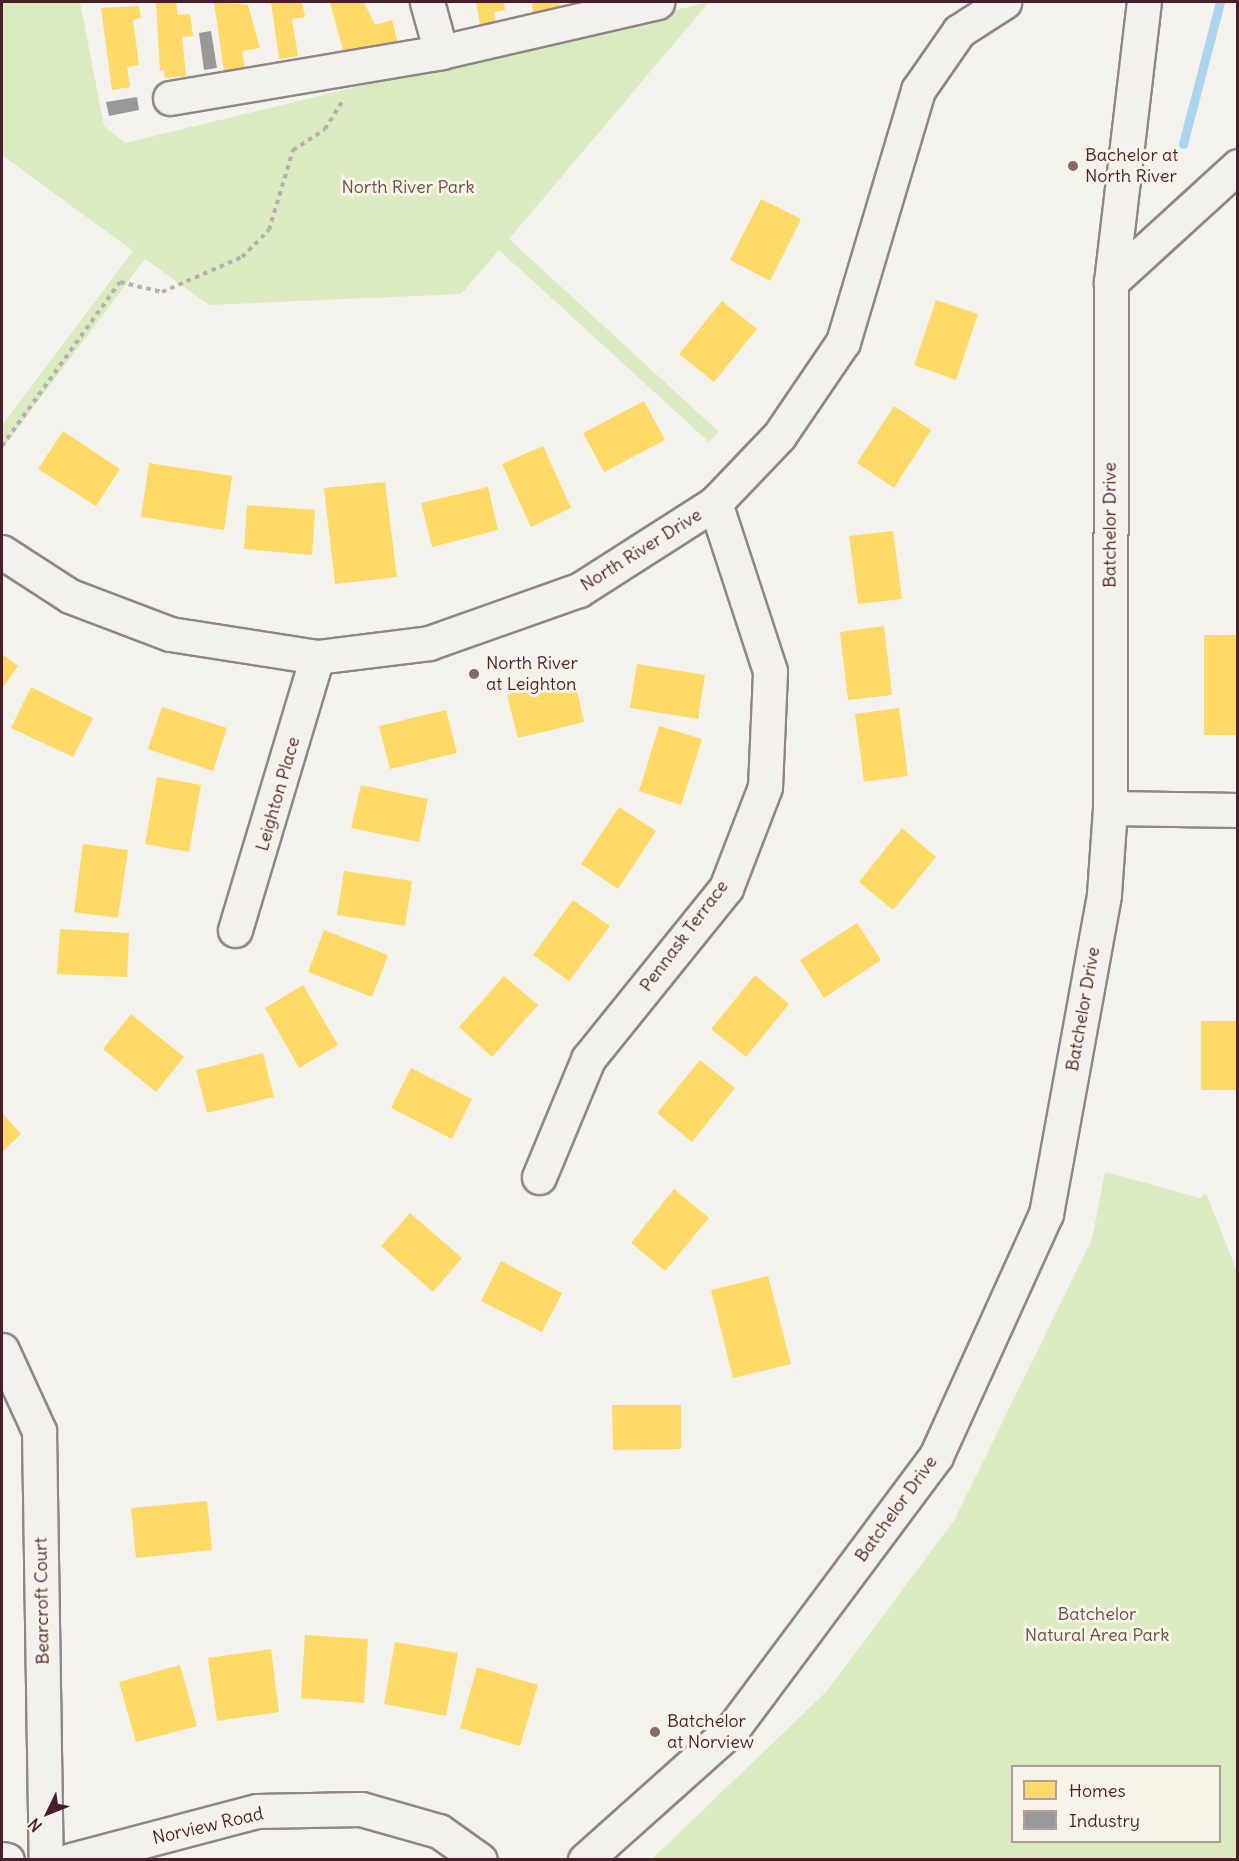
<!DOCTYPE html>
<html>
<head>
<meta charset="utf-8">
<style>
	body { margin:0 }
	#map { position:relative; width:1239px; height:1861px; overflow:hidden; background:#f4f2ec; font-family:Delius,sans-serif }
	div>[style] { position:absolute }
	.green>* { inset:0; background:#daeac1 }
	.homes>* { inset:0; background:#ffd966 }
	.industry>* { inset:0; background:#999 }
	.stream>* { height:9px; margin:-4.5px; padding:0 4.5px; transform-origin:4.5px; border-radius:4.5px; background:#abd5ec }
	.path>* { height:4px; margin-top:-2px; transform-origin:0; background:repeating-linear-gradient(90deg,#b6b0ae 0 4.5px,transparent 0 9px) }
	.roads { filter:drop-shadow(2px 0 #8f8685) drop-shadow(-2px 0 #8f8685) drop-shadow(0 2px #8f8685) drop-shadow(0 -2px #8f8685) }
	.minor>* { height:33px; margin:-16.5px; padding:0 16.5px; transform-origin:16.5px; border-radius:16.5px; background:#f2f1ed }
	.dots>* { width:16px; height:16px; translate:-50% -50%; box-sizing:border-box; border:3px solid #f7f3e8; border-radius:50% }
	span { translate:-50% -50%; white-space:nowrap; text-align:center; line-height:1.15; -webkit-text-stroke:6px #f7f3e8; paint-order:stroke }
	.poi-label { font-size:18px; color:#4a1f2b }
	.left { translate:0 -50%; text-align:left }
	.park-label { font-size:18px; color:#695048 }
	.street-label { font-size:18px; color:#4a1f2b }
	.frame { position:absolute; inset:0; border:3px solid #4a1f2b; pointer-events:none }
	.legend { position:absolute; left:1011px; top:1765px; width:210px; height:78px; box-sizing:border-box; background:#f7f3e8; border:2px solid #b29e9c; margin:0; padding:8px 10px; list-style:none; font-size:18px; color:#4a1f2b }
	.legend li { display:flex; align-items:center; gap:12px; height:30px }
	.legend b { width:30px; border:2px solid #b29e9c }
	.north { position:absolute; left:18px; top:1783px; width:60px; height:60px; -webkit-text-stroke:4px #f7f3e8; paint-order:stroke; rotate:227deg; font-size:16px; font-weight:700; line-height:24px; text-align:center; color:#4a1f2b }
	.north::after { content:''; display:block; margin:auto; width:21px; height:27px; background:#4a1f2b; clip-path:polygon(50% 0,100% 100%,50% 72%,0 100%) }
</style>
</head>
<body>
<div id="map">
	<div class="green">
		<div style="clip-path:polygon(2px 2px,80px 2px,104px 126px,125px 143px,709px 2px,509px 239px,719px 432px,709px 442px,499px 250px,461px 294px,209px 305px,145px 259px,2px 449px,2px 425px,133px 251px,2px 155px)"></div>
		<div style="clip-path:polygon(evenodd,1105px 1172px,1200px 1198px,1206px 1193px,1237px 1272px,1237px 1859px,652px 1859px,827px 1691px,955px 1519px,1092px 1239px,1105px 1172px,1012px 1766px,1220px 1766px,1220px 1842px,1012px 1842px,1012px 1766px)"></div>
	</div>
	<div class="homes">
		<div style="clip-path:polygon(156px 2px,176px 2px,178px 15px,190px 14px,193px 36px,182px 37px,186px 76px,165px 78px,164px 70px,160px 71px)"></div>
		<div style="clip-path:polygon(214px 2px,248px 5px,260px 48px,242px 51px,245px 69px,224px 72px)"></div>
		<div style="clip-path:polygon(271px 2px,302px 2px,305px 17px,292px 19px,298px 56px,279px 59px)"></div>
		<div style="clip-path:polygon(330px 2px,364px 2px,375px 25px,392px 20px,398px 43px,344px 54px)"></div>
		<div style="clip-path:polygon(476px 2px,504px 2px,505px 10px,494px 12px,497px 27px,481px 30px)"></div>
		<div style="clip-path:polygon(532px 2px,559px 2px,560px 7px,533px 13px)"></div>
		<div style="clip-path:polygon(139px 6px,141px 18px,133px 20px,139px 65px,127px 67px,130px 87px,112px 90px,101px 8px)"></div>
		<div style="clip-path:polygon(761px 199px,801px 219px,770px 281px,730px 260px)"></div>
		<div style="clip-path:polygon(936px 300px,978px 314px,956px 380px,914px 365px)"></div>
		<div style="clip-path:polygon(722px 301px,757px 329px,714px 382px,679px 354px)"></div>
		<div style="clip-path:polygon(644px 401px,665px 440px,604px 472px,583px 433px)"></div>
		<div style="clip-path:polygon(894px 406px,931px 430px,894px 488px,857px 463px)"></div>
		<div style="clip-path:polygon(63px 431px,120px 469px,96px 506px,38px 469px)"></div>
		<div style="clip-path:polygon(543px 446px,571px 508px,531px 527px,502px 464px)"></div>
		<div style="clip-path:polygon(149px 463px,232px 476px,224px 530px,141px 517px)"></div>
		<div style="clip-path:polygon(385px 482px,397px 577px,335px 584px,324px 488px)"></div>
		<div style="clip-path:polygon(488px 487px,498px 530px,432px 547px,421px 503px)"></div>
		<div style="clip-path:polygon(247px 505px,315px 510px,312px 555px,244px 549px)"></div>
		<div style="clip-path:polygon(893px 531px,902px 599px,858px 604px,849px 536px)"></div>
		<div style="clip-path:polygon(884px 626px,892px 695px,848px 700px,840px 632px)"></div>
		<div style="clip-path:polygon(1204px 635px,1238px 635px,1238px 735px,1204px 735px)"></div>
		<div style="clip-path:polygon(2px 654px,18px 666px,2px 689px)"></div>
		<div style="clip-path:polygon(637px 664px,705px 675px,698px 719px,630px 708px)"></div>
		<div style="clip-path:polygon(574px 678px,584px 722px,518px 738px,507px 695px)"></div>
		<div style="clip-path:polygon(31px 687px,93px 718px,73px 757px,11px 728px)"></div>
		<div style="clip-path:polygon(162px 707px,227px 728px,213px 771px,148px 749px)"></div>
		<div style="clip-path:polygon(899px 708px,908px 776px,864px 782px,855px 714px)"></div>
		<div style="clip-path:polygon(446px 710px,457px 753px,390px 769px,379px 726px)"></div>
		<div style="clip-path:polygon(659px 726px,702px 739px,681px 805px,639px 791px)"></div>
		<div style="clip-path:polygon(157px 777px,201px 785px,189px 852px,145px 844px)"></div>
		<div style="clip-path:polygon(361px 785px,428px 799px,419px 842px,351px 828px)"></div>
		<div style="clip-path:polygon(619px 807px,656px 831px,618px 889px,581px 864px)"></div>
		<div style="clip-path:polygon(902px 828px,936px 857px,893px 910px,859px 882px)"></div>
		<div style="clip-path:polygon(83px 844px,128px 850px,118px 918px,74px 912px)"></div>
		<div style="clip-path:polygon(344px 871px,412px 881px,405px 926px,337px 915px)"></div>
		<div style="clip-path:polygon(573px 900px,610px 926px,569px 981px,533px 955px)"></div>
		<div style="clip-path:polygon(857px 923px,881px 960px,824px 998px,800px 960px)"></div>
		<div style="clip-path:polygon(60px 929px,129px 933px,127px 977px,57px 974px)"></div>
		<div style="clip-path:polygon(324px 930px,388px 955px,372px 997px,308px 972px)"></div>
		<div style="clip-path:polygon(755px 975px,789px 1004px,746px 1057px,711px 1029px)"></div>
		<div style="clip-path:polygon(504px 976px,538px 1005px,492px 1057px,459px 1027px)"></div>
		<div style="clip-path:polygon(303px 985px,338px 1045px,299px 1068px,265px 1008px)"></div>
		<div style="clip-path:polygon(131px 1014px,184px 1057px,156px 1092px,103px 1049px)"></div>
		<div style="clip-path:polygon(1201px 1021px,1238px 1021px,1238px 1090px,1201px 1090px)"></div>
		<div style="clip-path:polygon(263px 1053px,274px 1097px,207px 1113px,196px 1070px)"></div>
		<div style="clip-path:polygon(700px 1060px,735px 1088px,692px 1142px,657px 1113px)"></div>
		<div style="clip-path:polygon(411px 1068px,472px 1099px,452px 1139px,391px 1108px)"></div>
		<div style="clip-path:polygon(2px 1113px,21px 1134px,2px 1152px)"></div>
		<div style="clip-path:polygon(674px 1189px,709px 1218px,665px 1271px,631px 1243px)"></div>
		<div style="clip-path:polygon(410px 1213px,462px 1258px,433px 1292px,381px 1246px)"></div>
		<div style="clip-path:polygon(501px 1261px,562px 1293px,542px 1332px,481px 1301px)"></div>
		<div style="clip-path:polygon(768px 1276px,791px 1364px,733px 1378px,711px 1290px)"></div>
		<div style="clip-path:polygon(612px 1405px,681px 1405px,681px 1449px,613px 1450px)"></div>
		<div style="clip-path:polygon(207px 1501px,212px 1550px,136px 1558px,131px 1508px)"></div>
		<div style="clip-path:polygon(305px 1635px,368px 1639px,364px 1703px,301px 1698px)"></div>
		<div style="clip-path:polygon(395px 1642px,458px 1653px,446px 1716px,384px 1704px)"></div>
		<div style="clip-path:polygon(271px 1649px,279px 1712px,217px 1721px,208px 1658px)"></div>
		<div style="clip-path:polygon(180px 1665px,197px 1726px,136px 1742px,119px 1682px)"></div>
		<div style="clip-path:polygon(477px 1667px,538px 1685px,520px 1746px,460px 1728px)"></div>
	</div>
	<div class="industry">
		<div style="clip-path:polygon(211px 31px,217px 68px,204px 70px,199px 33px)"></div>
		<div style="clip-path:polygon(137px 97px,139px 110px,109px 116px,106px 102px)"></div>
	</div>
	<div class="stream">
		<div style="left:1183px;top:144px;width:147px;rotate:-75.4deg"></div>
	</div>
	<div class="path">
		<div style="left:2px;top:446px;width:202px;rotate:-54.3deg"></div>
		<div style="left:120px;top:282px;width:43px;rotate:13.4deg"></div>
		<div style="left:162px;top:292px;width:87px;rotate:-23.6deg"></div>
		<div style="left:242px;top:257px;width:38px;rotate:-45deg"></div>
		<div style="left:269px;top:230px;width:84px;rotate:-73.3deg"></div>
		<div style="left:293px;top:150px;width:38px;rotate:-33deg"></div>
		<div style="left:325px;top:129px;width:32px;rotate:-58deg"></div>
	</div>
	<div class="roads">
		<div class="minor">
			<div style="left:427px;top:2px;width:52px;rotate:74.4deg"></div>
			<div style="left:170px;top:98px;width:275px;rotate:-9.6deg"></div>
			<div style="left:441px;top:52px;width:222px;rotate:-13deg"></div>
			<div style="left:1111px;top:282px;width:172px;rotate:-42.4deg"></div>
			<div style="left:2px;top:552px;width:81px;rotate:32.9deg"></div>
			<div style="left:70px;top:596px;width:107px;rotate:20.8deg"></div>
			<div style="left:170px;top:634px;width:149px;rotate:8.9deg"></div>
			<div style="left:317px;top:657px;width:113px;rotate:-7.1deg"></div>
			<div style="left:429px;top:643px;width:159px;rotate:-19.5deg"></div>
			<div style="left:579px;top:590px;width:161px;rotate:-32.6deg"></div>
			<div style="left:715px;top:503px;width:93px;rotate:-46.3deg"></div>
			<div style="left:779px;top:436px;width:114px;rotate:-55.8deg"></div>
			<div style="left:843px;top:342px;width:263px;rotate:-73.4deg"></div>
			<div style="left:918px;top:90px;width:72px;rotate:-55.2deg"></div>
			<div style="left:959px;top:31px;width:54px;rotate:-32.8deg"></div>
			<div style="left:1110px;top:808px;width:128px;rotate:0.9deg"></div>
			<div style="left:235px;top:930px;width:285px;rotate:-73.3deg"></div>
			<div style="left:539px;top:1177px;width:128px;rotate:-67.4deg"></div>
			<div style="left:588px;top:1059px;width:220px;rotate:-51.1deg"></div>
			<div style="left:726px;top:888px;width:108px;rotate:-68.9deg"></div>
			<div style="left:765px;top:787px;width:116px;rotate:-87.5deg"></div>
			<div style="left:770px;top:671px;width:177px;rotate:-108.1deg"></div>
			<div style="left:2px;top:1350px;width:89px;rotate:65.4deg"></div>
			<div style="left:39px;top:1431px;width:429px;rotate:89.1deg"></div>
			<div style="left:2px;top:1859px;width:5px;rotate:11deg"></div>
			<div style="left:71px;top:1860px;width:192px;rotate:-14.8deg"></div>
			<div style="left:257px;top:1811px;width:104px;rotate:-1.1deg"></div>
			<div style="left:361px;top:1809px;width:81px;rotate:15.8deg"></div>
			<div style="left:439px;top:1831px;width:50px;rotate:35.3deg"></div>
			<div style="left:585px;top:1860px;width:200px;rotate:-41.8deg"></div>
			<div style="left:734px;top:1727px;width:338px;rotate:-53.3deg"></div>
			<div style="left:936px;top:1456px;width:266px;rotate:-65.6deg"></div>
			<div style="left:1046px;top:1214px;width:325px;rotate:-79.7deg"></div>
			<div style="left:1104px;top:894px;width:86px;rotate:-86deg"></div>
			<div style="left:1110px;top:808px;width:526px;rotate:-89.89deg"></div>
			<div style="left:1111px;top:282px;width:282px;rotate:-83.3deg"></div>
		</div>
	</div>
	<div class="dots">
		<div style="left:1073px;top:166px;background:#86696f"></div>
		<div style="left:474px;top:674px;background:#86696f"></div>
		<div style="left:655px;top:1732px;background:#86696f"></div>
	</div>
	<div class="poi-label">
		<span class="left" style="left:1085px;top:166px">Bachelor at<br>North River</span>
		<span class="left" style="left:486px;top:674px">North River<br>at Leighton</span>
		<span class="left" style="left:667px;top:1732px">Batchelor<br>at Norview</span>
	</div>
	<div class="park-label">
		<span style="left:408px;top:187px">North River Park</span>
		<span style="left:1097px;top:1625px">Batchelor<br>Natural Area Park</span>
	</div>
	<div class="street-label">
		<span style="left:1110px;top:525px;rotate:-90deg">Batchelor Drive</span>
		<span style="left:641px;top:550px;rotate:-32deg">North River Drive</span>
		<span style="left:278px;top:794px;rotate:-74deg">Leighton Place</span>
		<span style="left:684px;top:936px;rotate:-53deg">Pennask Terrace</span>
		<span style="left:1083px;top:1009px;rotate:-80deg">Batchelor Drive</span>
		<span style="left:896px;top:1509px;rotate:-54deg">Batchelor Drive</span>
		<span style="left:42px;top:1601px;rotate:-91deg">Bearcroft Court</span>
		<span style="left:208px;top:1826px;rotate:-13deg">Norview Road</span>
	</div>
	<div class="frame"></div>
	<ul class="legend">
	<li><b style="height:16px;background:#ffd966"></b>Homes</li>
	<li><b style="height:16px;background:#999"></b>Industry</li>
	</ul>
	<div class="north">N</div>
</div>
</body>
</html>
